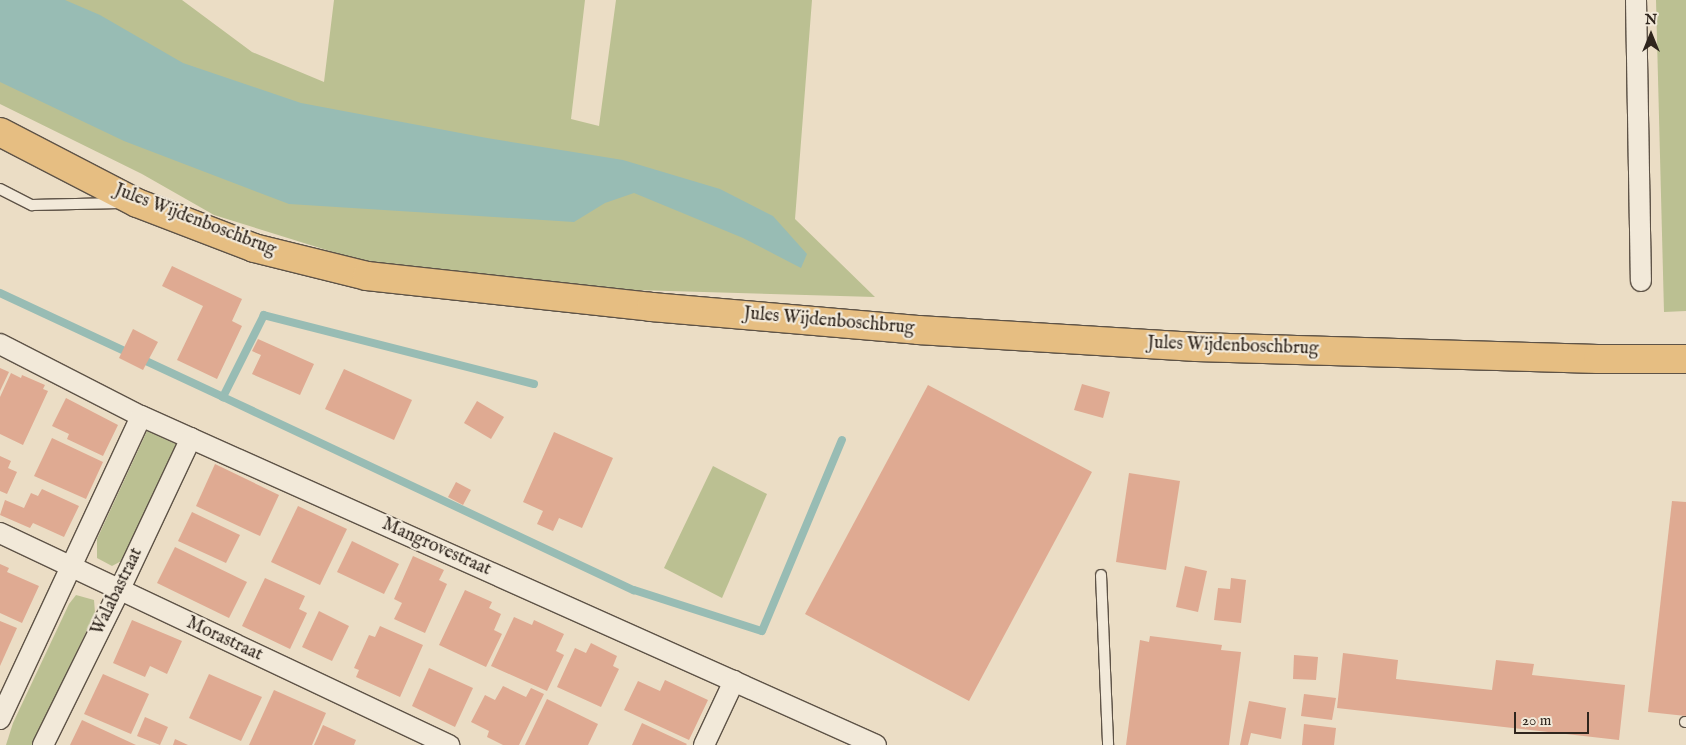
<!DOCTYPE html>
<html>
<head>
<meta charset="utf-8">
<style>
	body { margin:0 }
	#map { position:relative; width:1686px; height:745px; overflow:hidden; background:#ebddc5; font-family:"IM FELL English",serif }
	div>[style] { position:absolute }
	.green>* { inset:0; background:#bbc092 }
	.water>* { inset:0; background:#98bcb4 }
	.stream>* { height:8px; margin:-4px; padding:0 4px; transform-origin:4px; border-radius:4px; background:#98bcb4 }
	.building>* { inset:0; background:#dfaa92 }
	.roads { filter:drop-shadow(1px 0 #5e5347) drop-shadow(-1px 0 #5e5347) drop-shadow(0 1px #5e5347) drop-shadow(0 -1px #5e5347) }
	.service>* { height:10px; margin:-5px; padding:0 5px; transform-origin:5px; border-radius:5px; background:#f2e9d9 }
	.minor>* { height:20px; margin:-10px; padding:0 10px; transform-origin:10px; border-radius:10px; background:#f2e9d9 }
	.primary>* { height:28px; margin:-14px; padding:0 14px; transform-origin:14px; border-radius:14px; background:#e6be82 }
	span { translate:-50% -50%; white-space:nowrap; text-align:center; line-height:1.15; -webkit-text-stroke:4.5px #f2e9d9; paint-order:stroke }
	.street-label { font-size:18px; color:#2f251d }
	.north { position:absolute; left:1626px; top:10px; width:50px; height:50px; -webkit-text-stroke:4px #f2e9d9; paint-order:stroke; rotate:0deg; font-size:14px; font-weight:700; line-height:20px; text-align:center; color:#2f251d }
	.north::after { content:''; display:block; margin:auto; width:18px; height:22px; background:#2f251d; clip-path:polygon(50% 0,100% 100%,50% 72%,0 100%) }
	.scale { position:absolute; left:1514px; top:712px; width:75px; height:22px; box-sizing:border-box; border:2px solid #2f251d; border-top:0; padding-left:6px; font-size:15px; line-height:18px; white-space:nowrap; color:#2f251d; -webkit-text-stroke:4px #f2e9d9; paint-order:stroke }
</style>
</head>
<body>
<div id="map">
	<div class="green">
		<div style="clip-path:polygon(0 0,182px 0,252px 52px,324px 82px,334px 0,585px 0,571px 119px,599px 126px,616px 0,812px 0,795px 219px,875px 297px,565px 288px,365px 262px,214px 215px,142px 174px,0 104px)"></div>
		<div style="clip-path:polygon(1656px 0,1686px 0,1686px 311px,1664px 312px)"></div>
		<div style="clip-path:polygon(147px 431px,178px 445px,127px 558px,112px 566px,97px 558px,97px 539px)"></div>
		<div style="clip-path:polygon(713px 466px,767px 494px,722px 598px,664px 568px)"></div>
		<div style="clip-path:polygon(76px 595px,94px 600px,95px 613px,33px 745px,6px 745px,13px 723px,69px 604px)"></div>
	</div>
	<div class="water">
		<div style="clip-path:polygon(0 0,65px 0,100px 15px,183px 63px,301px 103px,487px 138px,623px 160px,720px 189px,773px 216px,807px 254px,801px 268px,743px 238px,634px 193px,605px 203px,574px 222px,289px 204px,124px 141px,0 82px)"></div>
	</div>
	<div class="stream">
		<div style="left:0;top:293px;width:246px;rotate:25deg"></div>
		<div style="left:534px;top:384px;width:279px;rotate:-165.7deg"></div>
		<div style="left:264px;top:315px;width:92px;rotate:116.6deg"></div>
		<div style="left:223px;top:397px;width:454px;rotate:25.2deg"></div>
		<div style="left:634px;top:590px;width:134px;rotate:17.8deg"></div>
		<div style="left:762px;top:631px;width:207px;rotate:-67.3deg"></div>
	</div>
	<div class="building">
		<div style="clip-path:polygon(172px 266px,242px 299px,232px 321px,242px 326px,217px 379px,177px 360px,203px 306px,162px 286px)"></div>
		<div style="clip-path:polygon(133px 329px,158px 342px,143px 370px,119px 358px)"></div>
		<div style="clip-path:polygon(258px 339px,314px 364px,300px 395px,252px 374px,261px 355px,252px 351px)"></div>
		<div style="clip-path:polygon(0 368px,9px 372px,0 391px)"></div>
		<div style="clip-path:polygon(344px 369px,412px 400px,394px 440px,325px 409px)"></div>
		<div style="clip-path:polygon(11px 373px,21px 378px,22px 375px,45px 385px,43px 389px,48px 391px,23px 445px,0 434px,0 397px)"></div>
		<div style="clip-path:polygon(1082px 384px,1110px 392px,1103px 418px,1074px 410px)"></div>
		<div style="clip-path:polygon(928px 385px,1092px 472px,969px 701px,805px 614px)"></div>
		<div style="clip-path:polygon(66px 398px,118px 425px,103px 456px,67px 439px,69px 434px,52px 426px)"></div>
		<div style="clip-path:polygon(477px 401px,504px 417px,491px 439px,464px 423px)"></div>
		<div style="clip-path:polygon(554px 432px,613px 458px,582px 528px,559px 518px,553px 531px,537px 524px,543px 511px,523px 502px)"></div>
		<div style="clip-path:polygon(52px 438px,103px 462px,86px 499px,34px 476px)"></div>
		<div style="clip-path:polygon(0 456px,11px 461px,8px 468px,17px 472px,7px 494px,0 491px)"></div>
		<div style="clip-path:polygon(215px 464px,279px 495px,260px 536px,196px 506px)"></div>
		<div style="clip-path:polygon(1129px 473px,1180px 481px,1166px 570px,1116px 562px)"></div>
		<div style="clip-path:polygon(456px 482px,471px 490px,463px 505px,448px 497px)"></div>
		<div style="clip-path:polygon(42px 489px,79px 506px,64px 537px,33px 523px,30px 528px,0 515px,5px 500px,24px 508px,31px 493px,38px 496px)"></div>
		<div style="clip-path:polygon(1672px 501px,1686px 502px,1686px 716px,1648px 712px)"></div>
		<div style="clip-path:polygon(298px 506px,347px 529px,320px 585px,271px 562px)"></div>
		<div style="clip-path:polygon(192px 512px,240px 535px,226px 563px,178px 541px)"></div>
		<div style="clip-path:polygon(352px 541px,399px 564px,384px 594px,337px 572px)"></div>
		<div style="clip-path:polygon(175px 547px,247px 582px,229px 618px,157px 583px)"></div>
		<div style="clip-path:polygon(413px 556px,444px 570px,439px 580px,447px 584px,425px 633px,394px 619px,402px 603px,394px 599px)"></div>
		<div style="clip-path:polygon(0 564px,9px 568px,7px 572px,39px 586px,22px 623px,0 613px)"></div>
		<div style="clip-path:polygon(1185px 566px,1207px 571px,1198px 612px,1176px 607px)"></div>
		<div style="clip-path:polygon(265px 578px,305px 596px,299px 609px,307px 613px,290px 649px,242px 626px)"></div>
		<div style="clip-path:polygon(1231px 578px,1246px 580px,1241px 623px,1214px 620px,1218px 588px,1230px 589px)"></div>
		<div style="clip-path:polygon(465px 590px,492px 602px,489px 608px,501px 614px,494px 630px,502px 634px,486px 667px,439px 645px)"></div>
		<div style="clip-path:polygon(319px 611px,349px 626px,332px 661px,302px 647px)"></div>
		<div style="clip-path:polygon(514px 617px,532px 625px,534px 620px,564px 634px,556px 651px,564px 655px,547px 691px,491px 666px)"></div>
		<div style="clip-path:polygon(132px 620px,182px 641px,167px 674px,150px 666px,145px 677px,113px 663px)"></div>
		<div style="clip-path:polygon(0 621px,17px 628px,0 666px)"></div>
		<div style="clip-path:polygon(380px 626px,423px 645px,400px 697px,356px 677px,359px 670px,354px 668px,369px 635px,375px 637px)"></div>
		<div style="clip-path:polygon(1150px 636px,1222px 645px,1221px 650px,1241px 652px,1229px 745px,1126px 745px,1140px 640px,1149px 642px)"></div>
		<div style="clip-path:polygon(591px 643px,617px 656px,613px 666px,619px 669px,601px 707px,557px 687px,575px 648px,586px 653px)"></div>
		<div style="clip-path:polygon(1343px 653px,1398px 660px,1396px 679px,1492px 690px,1496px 660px,1534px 664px,1532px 675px,1625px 685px,1619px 740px,1337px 708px)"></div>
		<div style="clip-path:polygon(1294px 655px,1318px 657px,1316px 680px,1293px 679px)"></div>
		<div style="clip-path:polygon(429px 668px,473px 688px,455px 727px,412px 706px)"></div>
		<div style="clip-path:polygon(103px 674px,149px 694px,131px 734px,84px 714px)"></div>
		<div style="clip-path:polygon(209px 674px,262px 697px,241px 741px,189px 718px)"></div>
		<div style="clip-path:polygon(665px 680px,708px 700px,689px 740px,624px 710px,638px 681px,660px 691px)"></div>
		<div style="clip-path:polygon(503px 686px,526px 697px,531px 688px,544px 694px,519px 745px,503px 745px,487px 737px,489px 731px,471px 722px,485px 695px,495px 700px)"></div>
		<div style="clip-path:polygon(274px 690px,326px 713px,312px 745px,249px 745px)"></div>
		<div style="clip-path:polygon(1304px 694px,1336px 698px,1332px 720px,1301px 716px)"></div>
		<div style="clip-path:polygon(547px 699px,598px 724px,588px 745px,525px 745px)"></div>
		<div style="clip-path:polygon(1249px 701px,1286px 708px,1281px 739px,1251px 733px,1248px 745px,1240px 745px)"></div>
		<div style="clip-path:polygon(145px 717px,168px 727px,160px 745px,137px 736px)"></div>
		<div style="clip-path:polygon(82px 720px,136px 745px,70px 745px)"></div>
		<div style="clip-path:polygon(642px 723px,687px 744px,686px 745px,632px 745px)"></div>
		<div style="clip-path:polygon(1304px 724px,1336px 728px,1334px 745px,1302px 745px)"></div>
		<div style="clip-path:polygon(323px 725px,356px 740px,354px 745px,314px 745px)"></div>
		<div style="clip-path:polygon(175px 739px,188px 745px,173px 745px)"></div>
	</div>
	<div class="roads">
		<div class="service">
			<div style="left:0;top:189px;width:36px;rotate:27deg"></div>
			<div style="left:32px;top:205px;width:88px;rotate:-1.3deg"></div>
			<div style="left:1101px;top:575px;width:170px;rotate:87.6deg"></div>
			<div style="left:1685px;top:722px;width:1px"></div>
		</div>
		<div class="minor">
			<div style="left:1636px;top:0;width:281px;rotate:89deg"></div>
			<div style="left:0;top:344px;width:158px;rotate:27.1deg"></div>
			<div style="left:141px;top:416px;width:805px;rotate:24.11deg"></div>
			<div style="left:0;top:533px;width:497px;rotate:25.3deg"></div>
			<div style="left:0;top:719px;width:334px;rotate:-65deg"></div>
			<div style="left:43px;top:745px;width:172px;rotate:-63.7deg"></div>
			<div style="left:119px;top:591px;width:169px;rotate:-64.8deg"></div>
			<div style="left:704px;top:745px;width:71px;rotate:-64.9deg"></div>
		</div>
		<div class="primary">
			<div style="left:0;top:132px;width:154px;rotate:27.4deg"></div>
			<div style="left:137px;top:203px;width:125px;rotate:21deg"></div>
			<div style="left:254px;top:248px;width:116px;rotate:13.9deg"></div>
			<div style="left:367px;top:276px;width:286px;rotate:6.2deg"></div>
			<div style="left:651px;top:307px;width:268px;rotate:4.9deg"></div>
			<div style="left:918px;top:330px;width:279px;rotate:3.5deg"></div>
			<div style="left:1196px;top:347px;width:402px;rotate:1.7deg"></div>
			<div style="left:1598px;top:359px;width:88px"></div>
		</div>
	</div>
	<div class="street-label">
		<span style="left:195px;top:221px;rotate:21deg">Jules Wijdenboschbrug</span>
		<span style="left:829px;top:322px;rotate:5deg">Jules Wijdenboschbrug</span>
		<span style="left:1233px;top:347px;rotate:2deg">Jules Wijdenboschbrug</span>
		<span style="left:436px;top:548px;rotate:24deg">Mangrovestraat</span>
		<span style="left:118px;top:592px;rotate:-64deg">Walabastraat</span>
		<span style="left:224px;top:640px;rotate:25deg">Morastraat</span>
	</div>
	<div class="north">N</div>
	<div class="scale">20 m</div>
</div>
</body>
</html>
